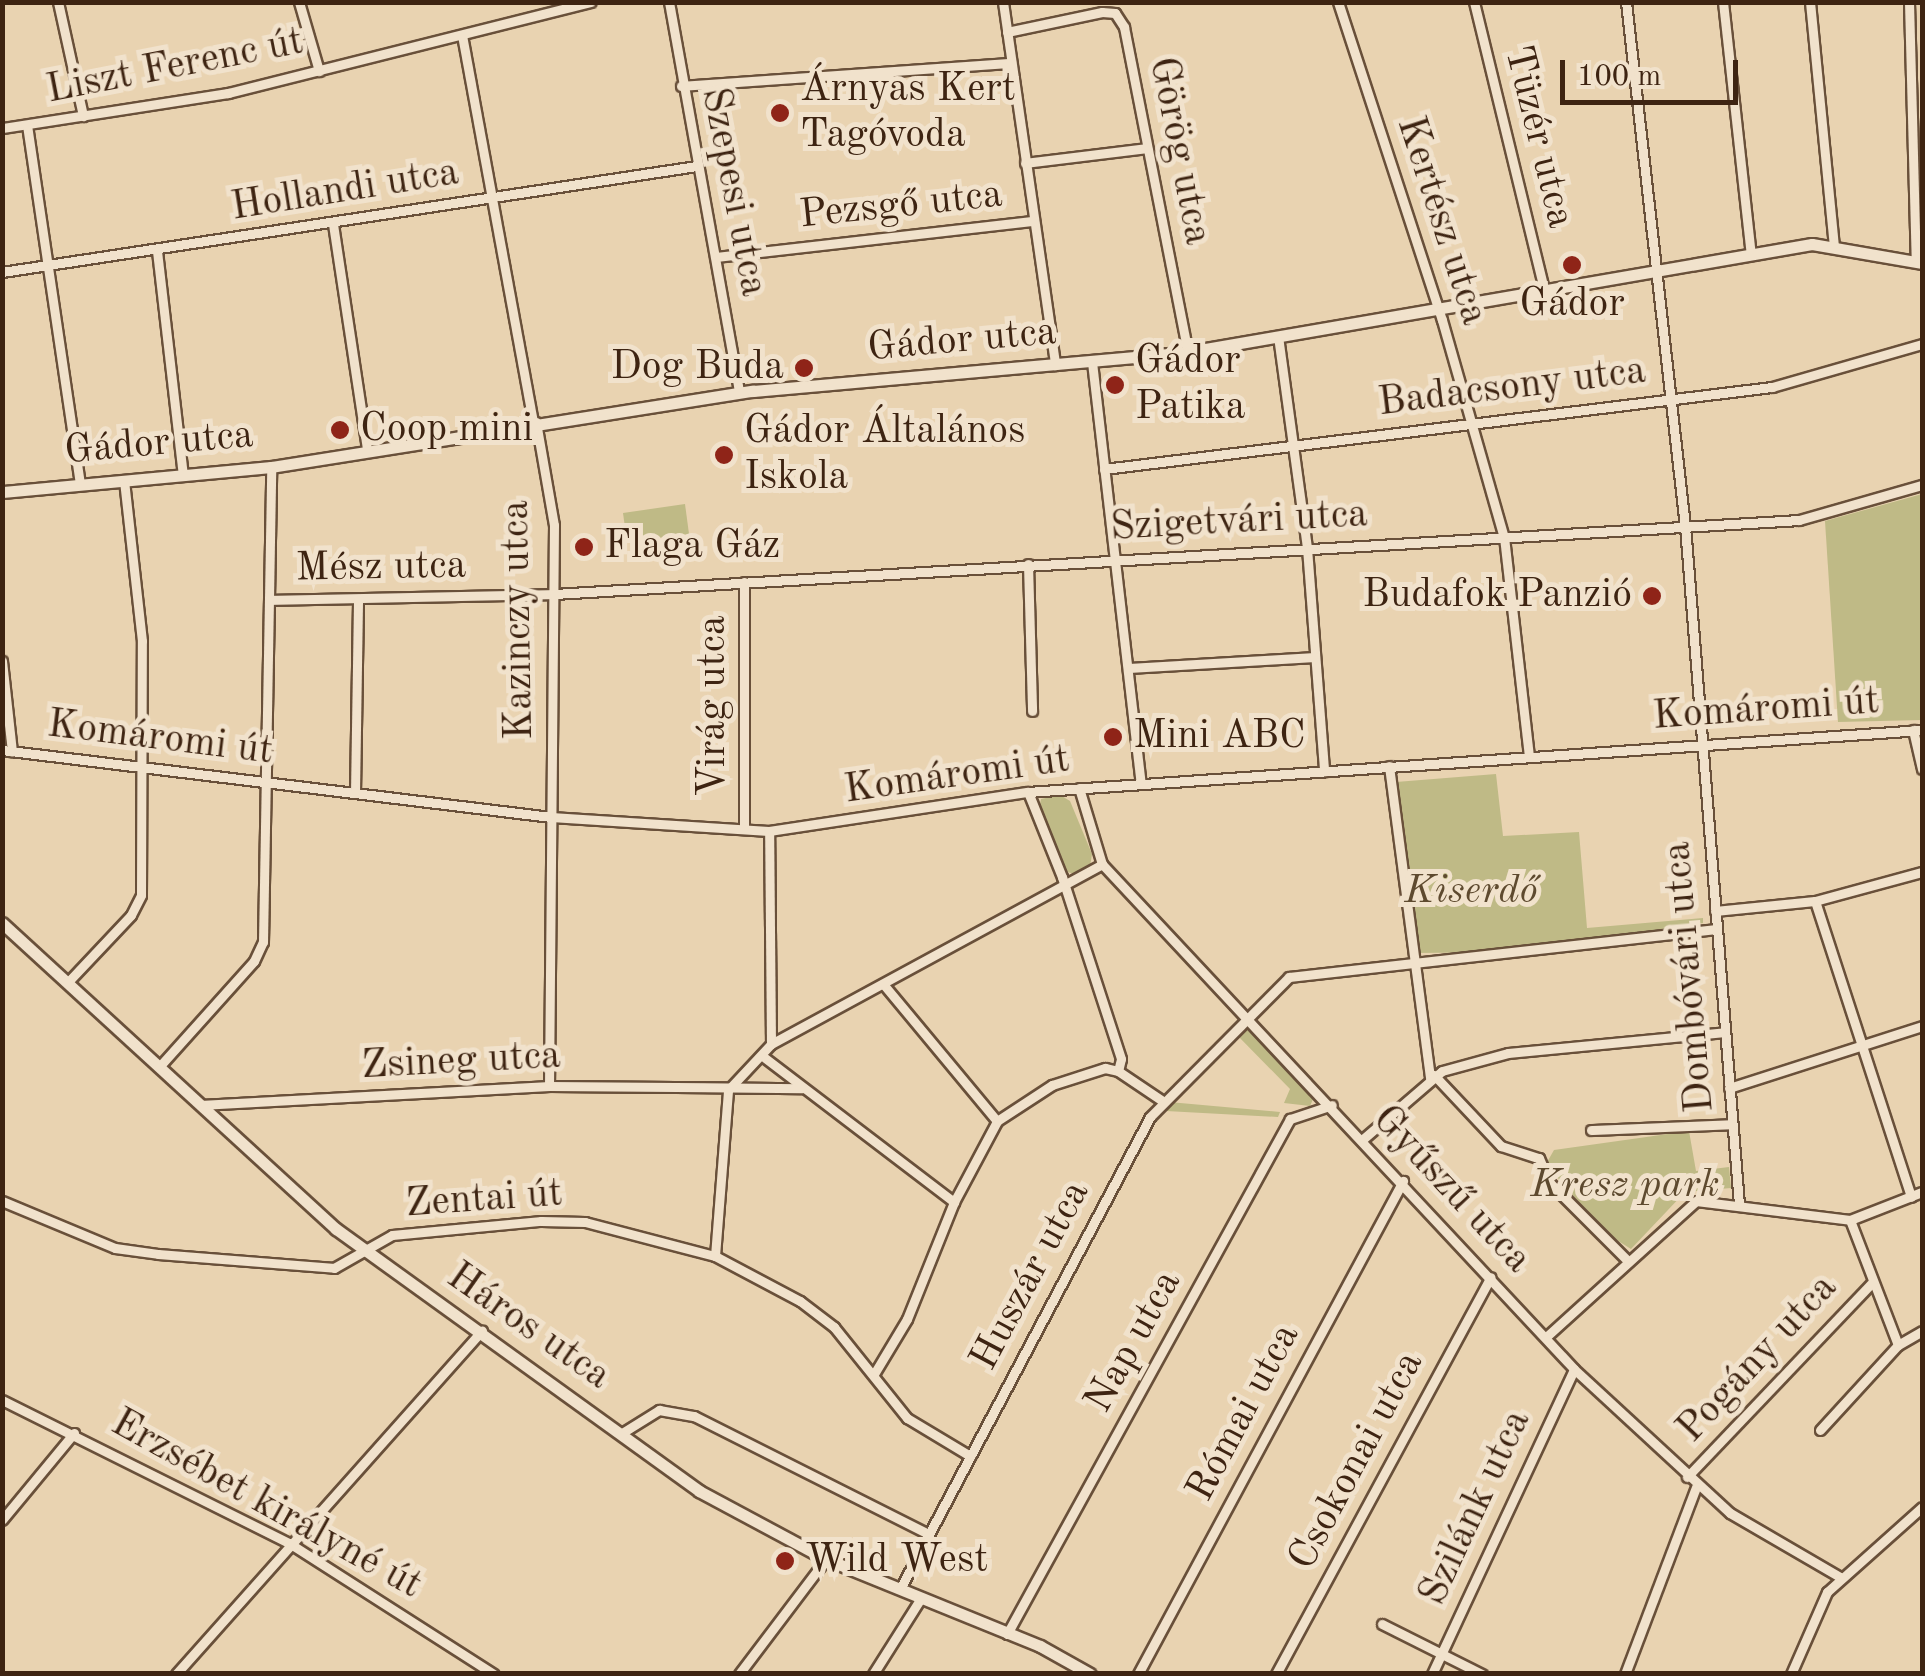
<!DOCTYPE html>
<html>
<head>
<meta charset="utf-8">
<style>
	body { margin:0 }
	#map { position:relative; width:1925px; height:1676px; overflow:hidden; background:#e9d3b1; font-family:"Old Standard TT",serif }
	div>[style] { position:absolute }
	.green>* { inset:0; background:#bfba86 }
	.roads { filter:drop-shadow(2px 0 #69503a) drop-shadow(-2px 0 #69503a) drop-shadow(0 2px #69503a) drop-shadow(0 -2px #69503a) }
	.minor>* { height:9px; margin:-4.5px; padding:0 4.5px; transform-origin:4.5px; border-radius:4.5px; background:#f1e2cc }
	.tertiary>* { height:11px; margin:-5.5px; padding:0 5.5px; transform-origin:5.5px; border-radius:5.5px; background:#f1e2cc }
	.dots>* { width:28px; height:28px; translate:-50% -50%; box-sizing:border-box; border:5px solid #f1e2cc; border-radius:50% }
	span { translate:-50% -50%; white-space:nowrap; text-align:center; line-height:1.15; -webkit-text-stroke:10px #f1e2cc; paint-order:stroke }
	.street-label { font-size:40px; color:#3e2412 }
	.poi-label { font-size:40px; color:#3e2412 }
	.left { translate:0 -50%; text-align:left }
	.right { translate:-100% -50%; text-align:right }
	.park-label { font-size:40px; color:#5e4a2f; font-style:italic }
	.frame { position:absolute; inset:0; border:5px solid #3e2412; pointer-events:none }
	.scale { position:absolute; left:1560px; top:60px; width:178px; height:45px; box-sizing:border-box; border:5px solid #3e2412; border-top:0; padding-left:12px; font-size:30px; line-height:35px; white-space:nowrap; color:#3e2412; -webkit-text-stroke:8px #f1e2cc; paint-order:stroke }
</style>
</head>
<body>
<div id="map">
	<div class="green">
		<div style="clip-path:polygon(1922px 494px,1922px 720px,1838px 722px,1825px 521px)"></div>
		<div style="clip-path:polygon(685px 504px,689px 534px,627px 542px,623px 513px)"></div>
		<div style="clip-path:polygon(1496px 774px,1503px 836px,1579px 832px,1587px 928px,1703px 918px,1703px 923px,1515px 952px,1415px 953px,1396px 782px)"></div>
		<div style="clip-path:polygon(1060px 795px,1070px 801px,1092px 854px,1090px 867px,1075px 874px,1063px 871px,1039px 809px,1041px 799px)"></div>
		<div style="clip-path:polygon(1247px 1026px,1314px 1097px,1310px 1106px,1284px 1103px,1290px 1089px,1237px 1035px)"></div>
		<div style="clip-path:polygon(1169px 1102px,1280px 1112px,1278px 1117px,1166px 1111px)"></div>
		<div style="clip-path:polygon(1689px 1131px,1696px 1171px,1729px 1167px,1731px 1188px,1685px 1192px,1631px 1249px,1604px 1232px,1546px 1164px,1554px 1150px)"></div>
	</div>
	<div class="roads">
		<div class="minor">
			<div style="left:58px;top:2px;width:117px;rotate:77.6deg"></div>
			<div style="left:299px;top:2px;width:72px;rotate:73.8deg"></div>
			<div style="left:669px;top:2px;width:397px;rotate:79.8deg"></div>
			<div style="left:1003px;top:2px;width:367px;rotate:81.8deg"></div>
			<div style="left:1338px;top:2px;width:335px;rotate:71.9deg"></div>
			<div style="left:1442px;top:320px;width:226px;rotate:74.1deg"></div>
			<div style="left:1504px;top:537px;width:219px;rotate:83.5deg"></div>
			<div style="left:1474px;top:2px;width:292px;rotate:76.3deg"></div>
			<div style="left:1626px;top:2px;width:527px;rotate:83.58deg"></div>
			<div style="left:1685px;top:526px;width:680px;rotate:85.45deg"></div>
			<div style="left:1723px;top:2px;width:254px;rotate:83.7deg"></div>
			<div style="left:1810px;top:2px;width:244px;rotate:84.4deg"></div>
			<div style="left:1909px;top:2px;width:260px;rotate:88.5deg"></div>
			<div style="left:1007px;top:32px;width:97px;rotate:-11.9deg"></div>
			<div style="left:1102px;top:12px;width:13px;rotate:4deg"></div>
			<div style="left:1115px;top:13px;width:17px;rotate:57deg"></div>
			<div style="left:1124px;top:27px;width:331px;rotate:78.9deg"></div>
			<div style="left:462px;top:35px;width:394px;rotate:79.6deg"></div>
			<div style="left:681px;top:86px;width:331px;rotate:-4deg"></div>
			<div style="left:27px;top:125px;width:363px;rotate:81.6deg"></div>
			<div style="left:2px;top:128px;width:229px;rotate:-8.8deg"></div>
			<div style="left:228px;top:93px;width:374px;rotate:-14.1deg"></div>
			<div style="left:1025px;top:163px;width:123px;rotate:-7deg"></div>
			<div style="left:333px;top:224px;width:229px;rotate:81.4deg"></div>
			<div style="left:157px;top:251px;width:226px;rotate:83.4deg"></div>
			<div style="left:716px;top:257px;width:320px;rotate:-6.5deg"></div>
			<div style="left:2px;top:272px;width:702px;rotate:-8.68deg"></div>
			<div style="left:1278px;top:336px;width:214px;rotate:82.2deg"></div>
			<div style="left:1307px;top:548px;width:224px;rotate:85.6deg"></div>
			<div style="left:1092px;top:362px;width:424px;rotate:83.4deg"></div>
			<div style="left:536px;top:422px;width:105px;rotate:80.1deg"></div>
			<div style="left:554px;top:525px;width:561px;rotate:90.51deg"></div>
			<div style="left:1104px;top:469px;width:673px;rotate:-7deg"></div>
			<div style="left:1772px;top:387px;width:156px;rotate:-16deg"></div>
			<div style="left:1028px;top:564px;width:147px;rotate:88.4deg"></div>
			<div style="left:744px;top:582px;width:247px;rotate:90deg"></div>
			<div style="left:270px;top:600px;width:284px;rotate:-1.2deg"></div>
			<div style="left:554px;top:594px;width:1247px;rotate:-3.4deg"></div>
			<div style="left:1799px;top:520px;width:128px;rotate:-15.9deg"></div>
			<div style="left:2px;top:661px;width:91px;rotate:83.7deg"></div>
			<div style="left:1129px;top:668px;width:186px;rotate:-3.4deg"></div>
			<div style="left:1913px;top:730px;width:40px;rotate:77deg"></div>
			<div style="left:2px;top:750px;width:553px;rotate:6.96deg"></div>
			<div style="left:551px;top:817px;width:218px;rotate:3.7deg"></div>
			<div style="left:769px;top:831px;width:262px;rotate:-8.6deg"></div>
			<div style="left:1028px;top:792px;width:896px;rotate:-3.97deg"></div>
			<div style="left:1389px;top:766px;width:316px;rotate:82.5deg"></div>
			<div style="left:1079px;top:788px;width:79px;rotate:73.2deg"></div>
			<div style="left:1102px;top:864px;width:691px;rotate:46.93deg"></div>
			<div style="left:1574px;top:1369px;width:212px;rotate:42.7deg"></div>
			<div style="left:1730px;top:1513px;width:127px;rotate:30.2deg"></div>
			<div style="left:1028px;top:792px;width:92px;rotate:68.2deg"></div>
			<div style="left:1062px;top:877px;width:191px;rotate:72deg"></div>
			<div style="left:1121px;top:1059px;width:12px;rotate:104deg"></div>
			<div style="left:1118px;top:1071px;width:52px;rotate:34deg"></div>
			<div style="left:355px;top:793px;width:194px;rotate:-89.1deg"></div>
			<div style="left:1815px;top:901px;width:311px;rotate:72deg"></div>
			<div style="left:1715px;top:911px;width:100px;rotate:-5.7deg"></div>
			<div style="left:1815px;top:901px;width:111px;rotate:-15.2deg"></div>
			<div style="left:67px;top:983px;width:93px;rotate:-46.7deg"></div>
			<div style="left:131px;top:915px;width:22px;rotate:-63deg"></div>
			<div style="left:141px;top:895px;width:254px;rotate:-89.8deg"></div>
			<div style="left:142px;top:641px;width:162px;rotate:-96.4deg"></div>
			<div style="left:884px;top:985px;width:177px;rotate:50.3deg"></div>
			<div style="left:771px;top:1044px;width:377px;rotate:-28.5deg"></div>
			<div style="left:765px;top:1058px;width:238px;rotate:37.3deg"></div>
			<div style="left:159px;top:1067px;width:142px;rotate:-48.1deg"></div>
			<div style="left:254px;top:961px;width:21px;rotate:-65deg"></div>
			<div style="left:263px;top:942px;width:475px;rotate:-89deg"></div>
			<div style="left:1434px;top:1075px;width:98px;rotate:46.7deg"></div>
			<div style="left:1501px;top:1146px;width:40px;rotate:18deg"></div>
			<div style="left:1539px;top:1158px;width:26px;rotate:67deg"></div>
			<div style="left:1549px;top:1182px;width:112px;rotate:45deg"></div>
			<div style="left:1729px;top:1088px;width:203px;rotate:-17.8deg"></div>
			<div style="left:200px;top:1105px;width:350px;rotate:-3.1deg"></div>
			<div style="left:549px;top:1086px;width:253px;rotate:0.5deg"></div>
			<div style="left:1591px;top:1130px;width:141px;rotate:-2.4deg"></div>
			<div style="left:1363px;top:1139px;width:104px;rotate:-40.7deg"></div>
			<div style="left:1442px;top:1071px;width:68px;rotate:-15.3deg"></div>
			<div style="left:1508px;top:1053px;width:218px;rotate:-5.5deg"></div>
			<div style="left:2px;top:1201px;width:122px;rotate:22.6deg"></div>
			<div style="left:115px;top:1248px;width:43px;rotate:7.9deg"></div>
			<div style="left:158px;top:1254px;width:177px;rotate:4.5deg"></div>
			<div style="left:334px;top:1268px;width:67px;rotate:-29.6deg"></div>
			<div style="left:392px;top:1235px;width:150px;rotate:-5.4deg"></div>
			<div style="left:541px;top:1221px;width:44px;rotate:1.3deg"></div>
			<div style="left:585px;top:1222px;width:134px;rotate:14.7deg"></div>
			<div style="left:715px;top:1256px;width:96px;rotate:27.9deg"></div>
			<div style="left:800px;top:1301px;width:43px;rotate:37.4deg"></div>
			<div style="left:834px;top:1327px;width:117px;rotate:51.3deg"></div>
			<div style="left:907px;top:1418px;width:74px;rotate:31.1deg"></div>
			<div style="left:1850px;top:1220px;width:134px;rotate:69deg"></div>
			<div style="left:715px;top:1256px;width:167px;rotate:-85.5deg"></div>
			<div style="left:728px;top:1090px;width:63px;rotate:-46.9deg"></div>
			<div style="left:771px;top:1044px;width:213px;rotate:-90.5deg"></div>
			<div style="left:1546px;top:1337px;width:202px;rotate:-42.2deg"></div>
			<div style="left:1696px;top:1201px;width:155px;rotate:7deg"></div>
			<div style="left:1850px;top:1220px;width:77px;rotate:-21.3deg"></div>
			<div style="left:874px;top:1374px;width:64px;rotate:-59deg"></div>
			<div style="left:907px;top:1319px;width:126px;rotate:-68.1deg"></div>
			<div style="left:954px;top:1202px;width:92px;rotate:-62deg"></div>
			<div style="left:997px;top:1121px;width:66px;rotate:-33.2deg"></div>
			<div style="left:1052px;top:1085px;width:56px;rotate:-17.8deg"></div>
			<div style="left:1105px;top:1068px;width:13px;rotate:13deg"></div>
			<div style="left:2px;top:1400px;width:321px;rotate:26.5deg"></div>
			<div style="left:289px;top:1543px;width:243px;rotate:32.6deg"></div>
			<div style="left:1820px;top:1430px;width:115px;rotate:-47.5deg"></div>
			<div style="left:1898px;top:1345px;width:28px;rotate:-30deg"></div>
			<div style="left:622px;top:1433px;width:44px;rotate:-31.9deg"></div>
			<div style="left:659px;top:1410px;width:36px;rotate:10deg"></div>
			<div style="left:694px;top:1416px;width:263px;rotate:26.7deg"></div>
			<div style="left:1687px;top:1477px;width:268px;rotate:-46.4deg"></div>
			<div style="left:2px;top:1520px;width:113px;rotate:-50.4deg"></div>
			<div style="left:900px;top:1589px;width:534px;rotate:-62.09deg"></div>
			<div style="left:1150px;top:1117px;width:197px;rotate:-45.2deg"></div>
			<div style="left:1289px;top:977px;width:430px;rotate:-6.4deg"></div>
			<div style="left:1382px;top:1624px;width:112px;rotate:26.6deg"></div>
			<div style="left:1007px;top:1634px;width:588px;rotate:-61.21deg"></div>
			<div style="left:1290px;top:1119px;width:44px;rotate:-18.4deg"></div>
			<div style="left:176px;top:1674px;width:460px;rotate:-48.3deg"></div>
			<div style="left:739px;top:1674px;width:144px;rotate:-52.9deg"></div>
			<div style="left:873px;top:1674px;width:90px;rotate:-57.7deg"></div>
			<div style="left:1138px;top:1674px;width:560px;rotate:-61.74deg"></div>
			<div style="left:1276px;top:1674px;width:451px;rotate:-61.6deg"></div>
			<div style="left:1432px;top:1674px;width:336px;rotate:-65deg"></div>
			<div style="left:1625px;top:1674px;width:200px;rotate:-69.2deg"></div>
			<div style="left:1791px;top:1674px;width:90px;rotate:-66.3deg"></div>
			<div style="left:1827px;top:1592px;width:127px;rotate:-41.8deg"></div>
		</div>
		<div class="tertiary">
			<div style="left:2px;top:492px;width:270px;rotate:-5.3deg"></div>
			<div style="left:271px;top:467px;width:488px;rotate:-9deg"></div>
			<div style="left:753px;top:391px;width:437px;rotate:-5.1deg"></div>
			<div style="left:1188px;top:352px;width:633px;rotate:-9.82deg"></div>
			<div style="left:1812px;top:244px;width:112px;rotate:9.8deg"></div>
			<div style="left:2px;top:923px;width:453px;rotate:42.5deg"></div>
			<div style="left:336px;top:1229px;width:448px;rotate:35.8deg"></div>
			<div style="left:699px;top:1491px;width:144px;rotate:28.2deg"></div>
			<div style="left:826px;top:1559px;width:231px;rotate:22.1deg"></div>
			<div style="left:1040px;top:1646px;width:57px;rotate:29.2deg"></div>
		</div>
	</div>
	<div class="dots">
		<div style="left:780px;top:113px;background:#8f2418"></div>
		<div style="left:1572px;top:265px;background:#8f2418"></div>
		<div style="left:804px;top:368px;background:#8f2418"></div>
		<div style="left:1115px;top:385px;background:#8f2418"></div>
		<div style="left:340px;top:430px;background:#8f2418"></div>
		<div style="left:724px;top:455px;background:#8f2418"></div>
		<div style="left:584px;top:547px;background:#8f2418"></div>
		<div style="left:1652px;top:596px;background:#8f2418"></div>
		<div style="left:1113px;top:737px;background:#8f2418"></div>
		<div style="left:785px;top:1561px;background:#8f2418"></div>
	</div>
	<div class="street-label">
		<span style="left:175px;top:67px;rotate:-11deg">Liszt Ferenc út</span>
		<span style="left:1538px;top:137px;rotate:76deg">Tüzér utca</span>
		<span style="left:1179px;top:151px;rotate:79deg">Görög utca</span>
		<span style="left:345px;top:191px;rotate:-9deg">Hollandi utca</span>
		<span style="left:733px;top:192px;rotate:79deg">Szepesi utca</span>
		<span style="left:901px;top:206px;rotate:-6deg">Pezsgő utca</span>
		<span style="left:1441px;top:221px;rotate:72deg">Kertész utca</span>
		<span style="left:962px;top:341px;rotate:-5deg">Gádor utca</span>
		<span style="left:1512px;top:388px;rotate:-7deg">Badacsony utca</span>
		<span style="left:159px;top:444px;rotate:-5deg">Gádor utca</span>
		<span style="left:1239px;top:522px;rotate:-3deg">Szigetvári utca</span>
		<span style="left:381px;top:568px;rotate:-1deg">Mész utca</span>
		<span style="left:519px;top:620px;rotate:-91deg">Kazinczy utca</span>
		<span style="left:714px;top:706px;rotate:-90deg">Virág utca</span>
		<span style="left:1766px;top:710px;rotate:-4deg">Komáromi út</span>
		<span style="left:160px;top:739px;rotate:7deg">Komáromi út</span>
		<span style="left:957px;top:776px;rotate:-8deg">Komáromi út</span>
		<span style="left:1690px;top:977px;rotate:-95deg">Dombóvári utca</span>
		<span style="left:461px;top:1062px;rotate:-3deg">Zsineg utca</span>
		<span style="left:1451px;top:1190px;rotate:47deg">Gyűszű utca</span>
		<span style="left:484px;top:1200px;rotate:-4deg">Zentai út</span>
		<span style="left:1031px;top:1276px;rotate:-62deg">Huszár utca</span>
		<span style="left:528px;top:1327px;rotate:35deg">Háros utca</span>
		<span style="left:1134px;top:1342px;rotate:-61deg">Nap utca</span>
		<span style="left:1758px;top:1359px;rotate:-47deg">Pogány utca</span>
		<span style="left:1244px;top:1413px;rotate:-62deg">Római utca</span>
		<span style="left:1357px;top:1461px;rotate:-62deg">Csokonai utca</span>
		<span style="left:266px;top:1505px;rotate:29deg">Erzsébet királyné út</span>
		<span style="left:1476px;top:1508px;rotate:-65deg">Szilánk utca</span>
	</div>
	<div class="poi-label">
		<span class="left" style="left:800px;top:113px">Árnyas Kert<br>Tagóvoda</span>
		<span style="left:1572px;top:305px">Gádor</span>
		<span class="left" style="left:1135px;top:385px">Gádor<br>Patika</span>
		<span class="right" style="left:784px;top:368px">Dog Buda</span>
		<span class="left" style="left:360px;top:430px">Coop mini</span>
		<span class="left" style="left:744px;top:455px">Gádor Általános<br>Iskola</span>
		<span class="left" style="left:604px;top:547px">Flaga Gáz</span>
		<span class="right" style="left:1632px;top:596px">Budafok Panzió</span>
		<span class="left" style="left:1133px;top:737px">Mini ABC</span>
		<span class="left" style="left:805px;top:1561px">Wild West</span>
	</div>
	<div class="park-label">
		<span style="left:1471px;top:892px">Kiserdő</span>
		<span style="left:1625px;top:1186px">Kresz park</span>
	</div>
	<div class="frame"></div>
	<div class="scale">100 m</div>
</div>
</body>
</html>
